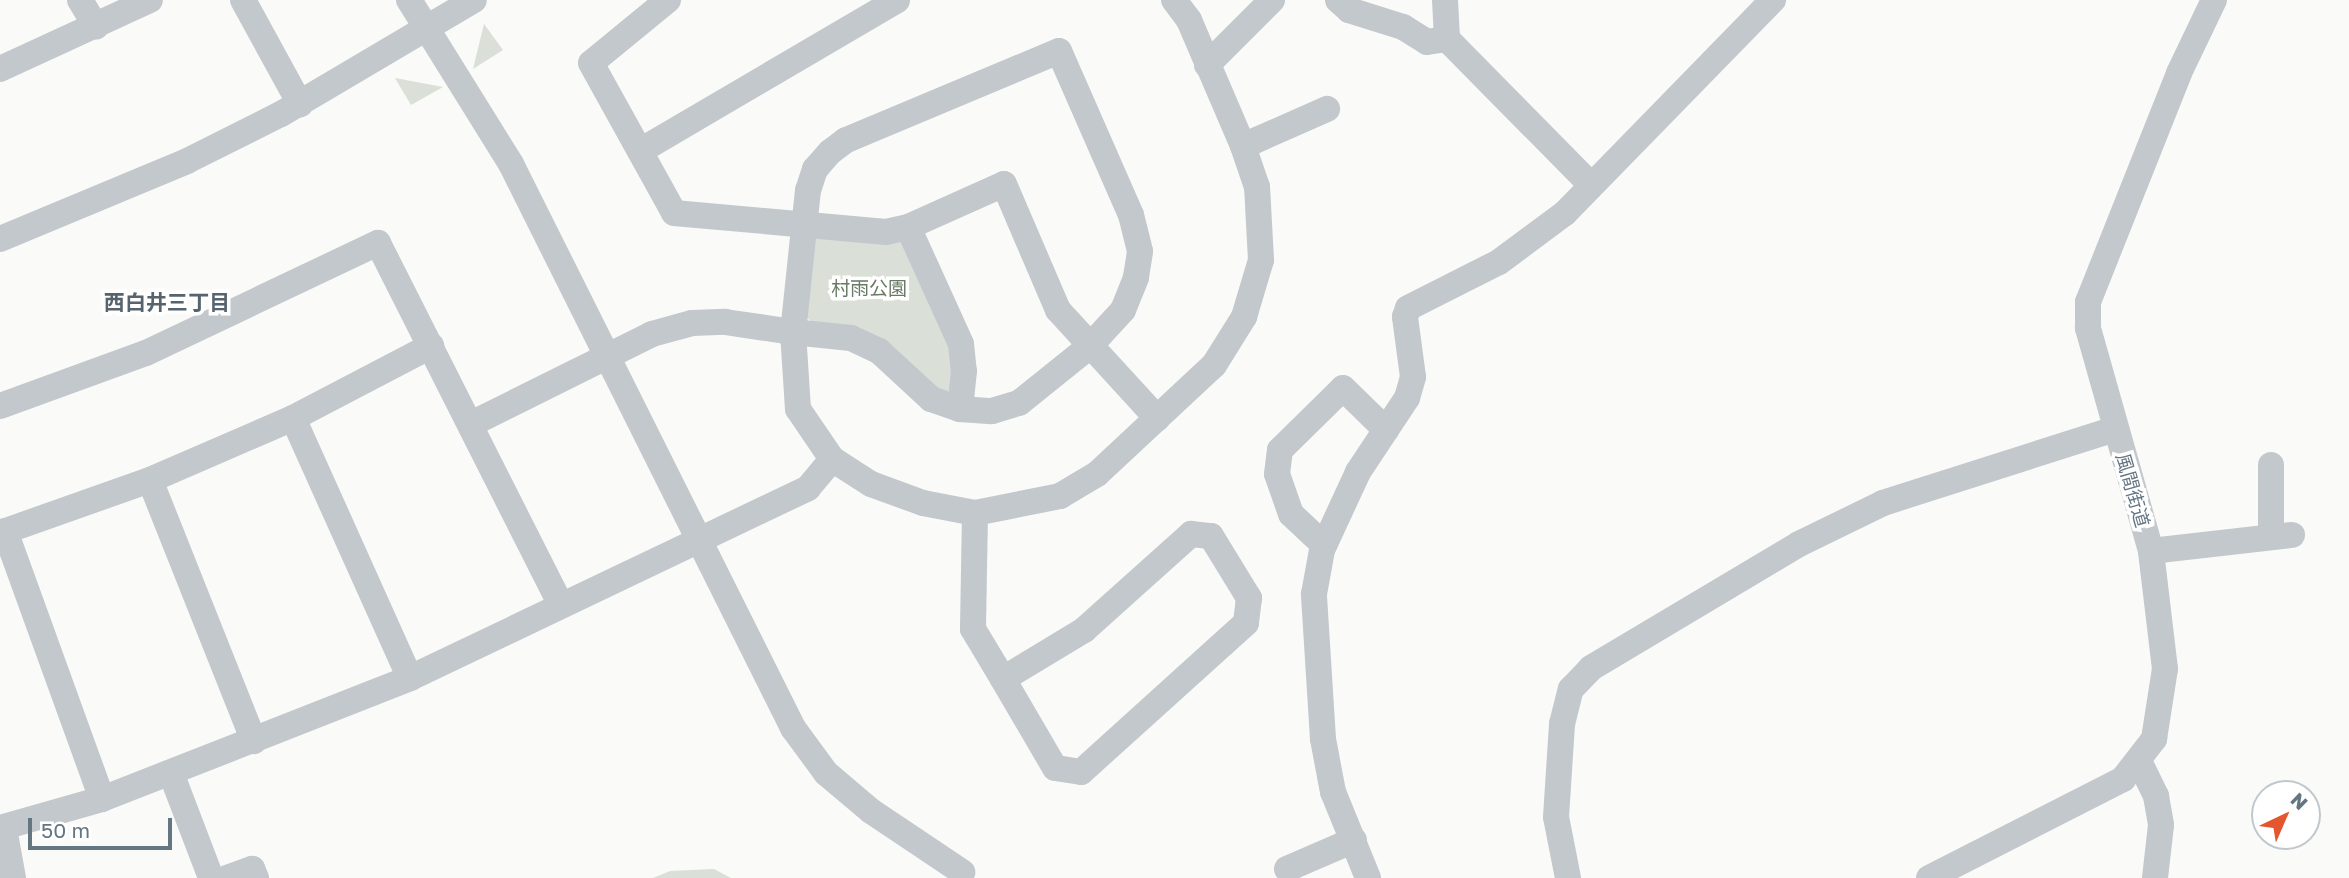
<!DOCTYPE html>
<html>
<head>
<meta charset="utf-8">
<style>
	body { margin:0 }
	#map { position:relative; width:2349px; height:878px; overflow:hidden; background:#fafaf8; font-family:"Golos Text","Noto Sans JP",sans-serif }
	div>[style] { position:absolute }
	.green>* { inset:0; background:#dadfd7 }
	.minor>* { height:26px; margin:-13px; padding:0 13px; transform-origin:13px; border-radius:13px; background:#c3c8cc }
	span { translate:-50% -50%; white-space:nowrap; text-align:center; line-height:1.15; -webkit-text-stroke:7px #fff; paint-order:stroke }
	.park-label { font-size:19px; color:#687a64 }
	.street-label { font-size:19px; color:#657683 }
	.neighbourhood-label { font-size:21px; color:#57646e; font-weight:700 }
	.north { position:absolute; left:2251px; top:780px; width:70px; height:70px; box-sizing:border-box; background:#fff; border:2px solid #c1c8cd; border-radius:50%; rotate:44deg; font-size:19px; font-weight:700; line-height:28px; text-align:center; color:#657683 }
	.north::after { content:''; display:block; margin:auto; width:24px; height:32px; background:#e4572e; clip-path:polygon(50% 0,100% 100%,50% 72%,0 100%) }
	.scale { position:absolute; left:28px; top:818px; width:144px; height:32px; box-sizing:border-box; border:4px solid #657683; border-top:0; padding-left:9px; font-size:21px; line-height:24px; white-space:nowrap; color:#657683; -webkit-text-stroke:5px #fff; paint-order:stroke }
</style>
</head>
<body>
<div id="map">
	<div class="green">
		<div style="clip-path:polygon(484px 24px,503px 50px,473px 69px)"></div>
		<div style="clip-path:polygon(395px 78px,443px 87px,411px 105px)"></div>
		<div style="clip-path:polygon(819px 236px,894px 237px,907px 244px,951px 342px,953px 388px,937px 398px,803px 316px,806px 247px)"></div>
		<div style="clip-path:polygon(714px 869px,731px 878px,653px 878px,670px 871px)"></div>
	</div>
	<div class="minor">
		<div style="left:80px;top:0;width:31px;rotate:59deg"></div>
		<div style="left:243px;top:0;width:119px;rotate:61.3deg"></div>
		<div style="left:409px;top:0;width:193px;rotate:58.1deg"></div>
		<div style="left:511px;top:164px;width:631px;rotate:63.43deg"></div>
		<div style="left:793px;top:728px;width:56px;rotate:53.7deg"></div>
		<div style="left:826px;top:773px;width:59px;rotate:40.2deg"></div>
		<div style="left:871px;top:811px;width:110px;rotate:33.8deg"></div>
		<div style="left:668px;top:0;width:99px;rotate:140.7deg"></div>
		<div style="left:591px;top:63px;width:171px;rotate:61deg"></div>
		<div style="left:674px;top:213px;width:213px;rotate:5.1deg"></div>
		<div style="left:886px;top:232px;width:23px;rotate:-13deg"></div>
		<div style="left:908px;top:227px;width:105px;rotate:-24.1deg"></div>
		<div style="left:1004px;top:184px;width:137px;rotate:66.8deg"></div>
		<div style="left:1058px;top:310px;width:147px;rotate:47.5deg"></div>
		<div style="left:1338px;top:0;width:15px;rotate:42deg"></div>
		<div style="left:1349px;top:10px;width:57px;rotate:17.5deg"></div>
		<div style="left:1403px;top:27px;width:28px;rotate:32deg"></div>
		<div style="left:1427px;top:42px;width:20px;rotate:-9deg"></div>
		<div style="left:1445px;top:0;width:39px;rotate:87deg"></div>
		<div style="left:1447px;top:39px;width:205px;rotate:45.4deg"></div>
		<div style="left:1207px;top:65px;width:92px;rotate:-45deg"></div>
		<div style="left:0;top:69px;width:165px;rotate:-24.7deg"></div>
		<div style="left:1243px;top:146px;width:92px;rotate:-23.8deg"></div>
		<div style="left:640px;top:151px;width:298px;rotate:-30.4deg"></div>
		<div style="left:908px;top:227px;width:128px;rotate:65.6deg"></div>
		<div style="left:961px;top:344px;width:27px;rotate:84deg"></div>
		<div style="left:964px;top:371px;width:38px;rotate:96deg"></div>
		<div style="left:0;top:239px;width:203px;rotate:-22.6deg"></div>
		<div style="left:187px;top:161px;width:105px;rotate:-26.6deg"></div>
		<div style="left:281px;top:114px;width:224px;rotate:-30.6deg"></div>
		<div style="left:0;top:406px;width:155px;rotate:-20deg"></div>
		<div style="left:146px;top:353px;width:257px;rotate:-25.4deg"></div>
		<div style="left:378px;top:243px;width:406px;rotate:63.2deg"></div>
		<div style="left:293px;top:418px;width:285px;rotate:65.8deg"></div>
		<div style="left:471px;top:424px;width:202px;rotate:-26.4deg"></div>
		<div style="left:652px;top:334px;width:41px;rotate:-15.4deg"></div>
		<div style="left:692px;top:323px;width:33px;rotate:-2deg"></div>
		<div style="left:725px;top:322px;width:69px;rotate:8.4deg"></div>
		<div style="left:793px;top:332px;width:58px;rotate:5.9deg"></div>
		<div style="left:851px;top:338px;width:31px;rotate:25deg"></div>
		<div style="left:879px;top:351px;width:71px;rotate:42.7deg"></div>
		<div style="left:931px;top:399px;width:31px;rotate:19deg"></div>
		<div style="left:960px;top:409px;width:32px;rotate:4deg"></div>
		<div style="left:992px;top:411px;width:28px;rotate:-17deg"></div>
		<div style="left:1019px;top:403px;width:90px;rotate:-38.7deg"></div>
		<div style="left:1089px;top:347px;width:50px;rotate:-47.4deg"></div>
		<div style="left:1123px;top:310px;width:35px;rotate:-68deg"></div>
		<div style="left:1136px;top:277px;width:26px;rotate:-81deg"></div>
		<div style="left:1140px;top:251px;width:37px;rotate:-104deg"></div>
		<div style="left:1131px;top:215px;width:179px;rotate:-113.7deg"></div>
		<div style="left:1059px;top:51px;width:231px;rotate:157.3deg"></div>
		<div style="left:846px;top:140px;width:20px;rotate:143deg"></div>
		<div style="left:830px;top:152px;width:23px;rotate:131deg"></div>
		<div style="left:815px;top:169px;width:22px;rotate:108deg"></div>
		<div style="left:808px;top:190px;width:143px;rotate:96deg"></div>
		<div style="left:793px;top:332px;width:77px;rotate:86.3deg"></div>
		<div style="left:798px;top:409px;width:60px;rotate:55.8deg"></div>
		<div style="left:832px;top:459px;width:46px;rotate:32.7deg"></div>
		<div style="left:871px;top:484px;width:55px;rotate:20.1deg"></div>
		<div style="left:923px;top:503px;width:53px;rotate:10.9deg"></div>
		<div style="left:975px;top:513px;width:87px;rotate:-11.3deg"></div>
		<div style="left:1060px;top:496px;width:43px;rotate:-30.7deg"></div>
		<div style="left:1097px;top:474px;width:160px;rotate:-43deg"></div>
		<div style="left:1214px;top:365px;width:57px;rotate:-58deg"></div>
		<div style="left:1244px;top:317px;width:59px;rotate:-73.4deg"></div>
		<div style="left:1261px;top:260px;width:73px;rotate:-93.1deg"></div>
		<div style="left:1257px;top:187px;width:43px;rotate:-108.9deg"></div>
		<div style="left:1243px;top:146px;width:137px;rotate:-113.2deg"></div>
		<div style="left:1189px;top:20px;width:25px;rotate:-127deg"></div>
		<div style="left:150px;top:480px;width:281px;rotate:68.3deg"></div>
		<div style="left:975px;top:513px;width:116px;rotate:91deg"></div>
		<div style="left:973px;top:629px;width:58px;rotate:59deg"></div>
		<div style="left:5px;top:531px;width:285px;rotate:70.1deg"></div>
		<div style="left:0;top:533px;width:159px;rotate:-19.5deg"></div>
		<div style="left:150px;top:480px;width:156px;rotate:-23.4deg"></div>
		<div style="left:293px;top:418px;width:156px;rotate:-27.6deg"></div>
		<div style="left:1191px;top:534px;width:20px;rotate:6deg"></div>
		<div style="left:1211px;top:536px;width:73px;rotate:58.5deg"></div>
		<div style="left:1249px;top:598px;width:25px;rotate:97deg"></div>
		<div style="left:1246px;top:623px;width:222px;rotate:137.9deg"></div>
		<div style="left:1081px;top:772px;width:26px;rotate:-171deg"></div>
		<div style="left:1055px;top:768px;width:103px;rotate:-120.3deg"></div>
		<div style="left:1003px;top:679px;width:95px;rotate:-31.2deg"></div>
		<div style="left:1084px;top:630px;width:144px;rotate:-41.9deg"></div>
		<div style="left:2271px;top:536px;width:71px;rotate:-90deg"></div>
		<div style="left:1324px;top:545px;width:45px;rotate:-136.8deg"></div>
		<div style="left:1291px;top:514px;width:42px;rotate:-109.3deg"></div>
		<div style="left:1277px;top:474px;width:24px;rotate:-83deg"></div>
		<div style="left:1280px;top:450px;width:88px;rotate:-44.5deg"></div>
		<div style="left:1343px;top:388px;width:60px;rotate:44.3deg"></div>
		<div style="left:2151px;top:551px;width:142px;rotate:-6.5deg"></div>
		<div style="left:2140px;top:763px;width:37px;rotate:64deg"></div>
		<div style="left:2156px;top:796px;width:29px;rotate:80deg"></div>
		<div style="left:2161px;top:825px;width:53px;rotate:96.5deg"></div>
		<div style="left:171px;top:773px;width:112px;rotate:69.1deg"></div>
		<div style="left:0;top:828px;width:106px;rotate:-15.9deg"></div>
		<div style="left:102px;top:799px;width:331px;rotate:-21.4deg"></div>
		<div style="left:410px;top:678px;width:441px;rotate:-25.5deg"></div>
		<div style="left:808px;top:488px;width:38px;rotate:-50deg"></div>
		<div style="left:4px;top:828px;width:51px;rotate:79.8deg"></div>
		<div style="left:1287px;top:869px;width:73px;rotate:-23.4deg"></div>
		<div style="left:227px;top:878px;width:27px;rotate:-20deg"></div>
		<div style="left:252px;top:869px;width:10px;rotate:66deg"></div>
		<div style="left:1368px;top:878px;width:93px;rotate:-112.1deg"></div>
		<div style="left:1333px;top:792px;width:54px;rotate:-100.7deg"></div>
		<div style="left:1323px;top:739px;width:145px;rotate:-93.6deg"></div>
		<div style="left:1314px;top:594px;width:45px;rotate:-79.7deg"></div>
		<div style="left:1322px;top:550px;width:86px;rotate:-65.2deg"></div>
		<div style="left:1358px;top:472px;width:89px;rotate:-56.5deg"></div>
		<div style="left:1407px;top:398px;width:22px;rotate:-74deg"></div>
		<div style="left:1413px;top:377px;width:61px;rotate:-97.6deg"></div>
		<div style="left:1405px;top:317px;width:9px;rotate:-72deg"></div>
		<div style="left:1408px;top:308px;width:102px;rotate:-26.8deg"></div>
		<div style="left:1499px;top:262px;width:82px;rotate:-36.6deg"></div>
		<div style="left:1565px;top:213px;width:298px;rotate:-45.7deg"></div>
		<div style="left:1568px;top:878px;width:62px;rotate:-101.1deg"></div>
		<div style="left:1556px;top:817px;width:93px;rotate:-86.3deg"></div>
		<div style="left:1562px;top:724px;width:36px;rotate:-76deg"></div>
		<div style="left:1571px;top:689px;width:29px;rotate:-46deg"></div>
		<div style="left:1591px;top:668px;width:242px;rotate:-30.8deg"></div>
		<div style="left:1799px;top:544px;width:93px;rotate:-26deg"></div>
		<div style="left:1883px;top:503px;width:244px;rotate:-17.7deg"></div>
		<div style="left:1929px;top:878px;width:218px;rotate:-27deg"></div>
		<div style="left:2123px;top:779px;width:51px;rotate:-52.2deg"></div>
		<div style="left:2154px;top:739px;width:71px;rotate:-81.1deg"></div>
		<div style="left:2165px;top:669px;width:119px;rotate:-96.8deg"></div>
		<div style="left:2151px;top:551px;width:232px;rotate:-105.8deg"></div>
		<div style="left:2088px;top:328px;width:26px;rotate:-90deg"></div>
		<div style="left:2088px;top:302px;width:246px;rotate:-68.3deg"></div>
		<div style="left:2179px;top:73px;width:81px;rotate:-64.4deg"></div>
	</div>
	<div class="park-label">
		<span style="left:869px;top:288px">村雨公園</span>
	</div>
	<div class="street-label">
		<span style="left:2133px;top:490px;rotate:74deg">風間街道</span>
	</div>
	<div class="neighbourhood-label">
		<span style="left:167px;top:302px">西白井三丁目</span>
	</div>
	<div class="north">N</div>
	<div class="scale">50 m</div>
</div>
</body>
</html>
